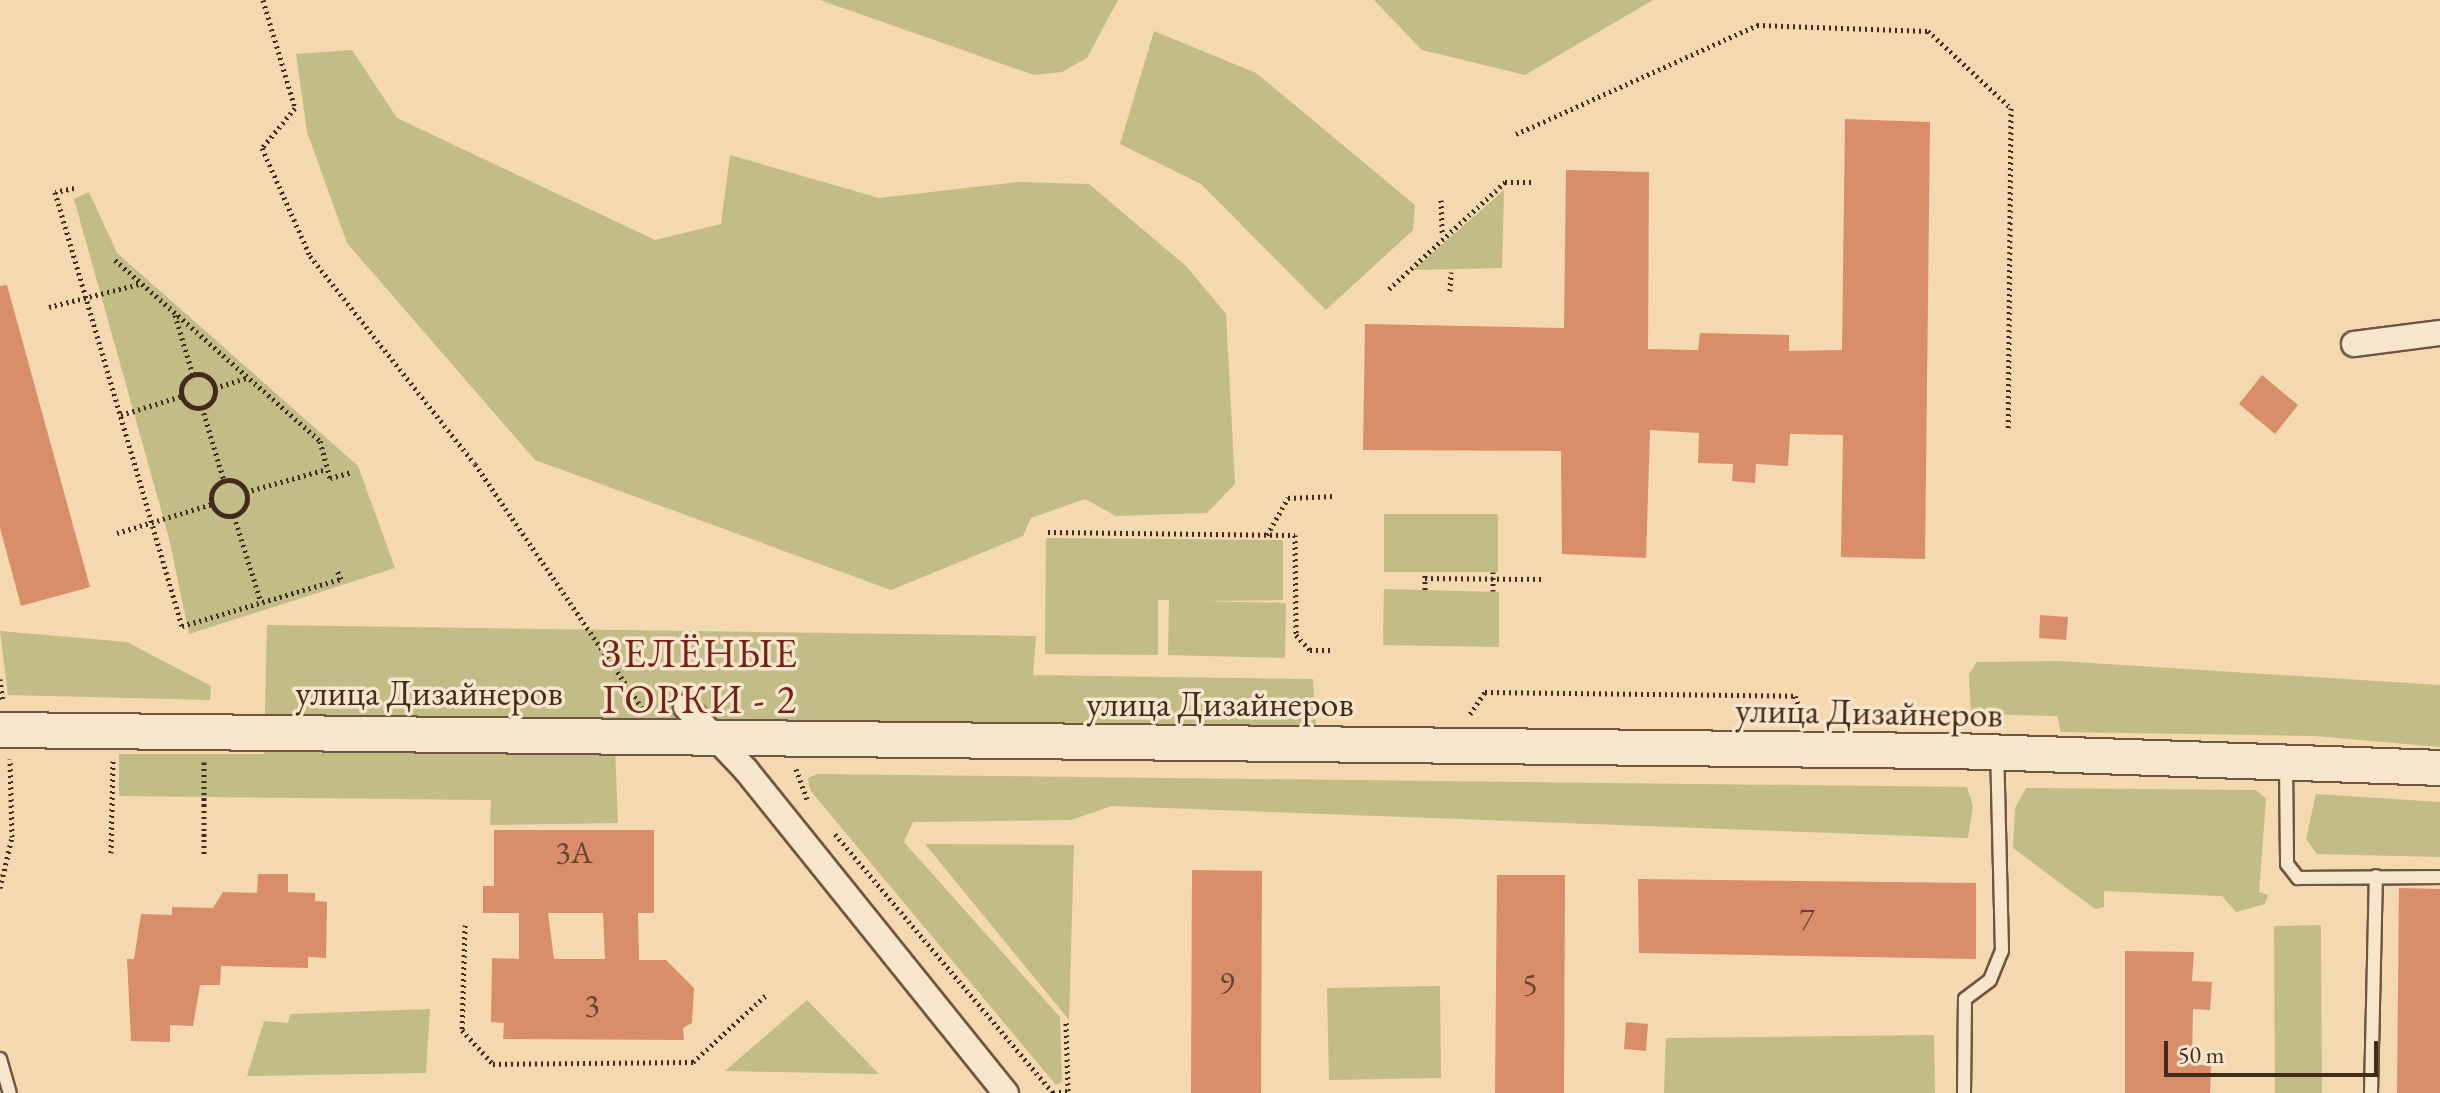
<!DOCTYPE html>
<html>
<head>
<meta charset="utf-8">
<style>
	body { margin:0 }
	#map { position:relative; width:2440px; height:1093px; overflow:hidden; background:#f4d8b0; font-family:"EB Garamond",serif }
	div>[style] { position:absolute }
	.green>* { inset:0; background:#c2bc87 }
	.building>* { inset:0; background:#d98d6b }
	.path>* { height:5px; margin-top:-2.5px; transform-origin:0; background:repeating-linear-gradient(90deg,#432b1c 0 2px,transparent 0 6px) }
	.path>.ring { margin:-2.5px; padding:0; box-sizing:content-box; background:none; border:5px solid #432b1c; border-radius:50% }
	.roads { filter:drop-shadow(2px 0 #6f5641) drop-shadow(-2px 0 #6f5641) drop-shadow(0 2px #6f5641) drop-shadow(0 -2px #6f5641) }
	.lane>* { height:12px; margin:-6px; padding:0 6px; transform-origin:6px; border-radius:6px; background:#f8e6cc }
	.street>* { height:24px; margin:-12px; padding:0 12px; transform-origin:12px; border-radius:12px; background:#f8e6cc }
	.secondary>* { height:34px; margin:-17px; padding:0 17px; transform-origin:17px; border-radius:17px; background:#f8e6cc }
	span { translate:-50% -50%; white-space:nowrap; text-align:center; line-height:1.15; -webkit-text-stroke:7px #f8e6cc; paint-order:stroke }
	.number-label { font-size:32px; color:#684430 }
	.number-label span { -webkit-text-stroke-width:0 }
	.street-label { font-size:36px; color:#432b1c }
	.quarter-label { font-size:40px; color:#7a1f14; letter-spacing:2px }
	.scale { position:absolute; left:2164px; top:1041px; width:214px; height:36px; box-sizing:border-box; border:4px solid #432b1c; border-top:0; padding-left:10px; font-size:24px; line-height:28px; white-space:nowrap; color:#432b1c; -webkit-text-stroke:6px #f8e6cc; paint-order:stroke }
</style>
</head>
<body>
<div id="map">
	<div class="green">
		<div style="clip-path:polygon(820px 0,1118px 0,1087px 58px,1062px 72px,1034px 75px)"></div>
		<div style="clip-path:polygon(1374px 0,1653px 0,1525px 75px,1422px 50px)"></div>
		<div style="clip-path:polygon(1154px 31px,1256px 73px,1415px 205px,1413px 230px,1326px 310px,1201px 184px,1120px 144px)"></div>
		<div style="clip-path:polygon(352px 50px,397px 118px,655px 240px,721px 224px,730px 155px,879px 198px,1019px 182px,1089px 184px,1186px 266px,1226px 314px,1235px 484px,1207px 513px,1116px 516px,1085px 499px,1031px 518px,1023px 536px,891px 590px,535px 460px,347px 243px,307px 132px,296px 54px)"></div>
		<div style="clip-path:polygon(1504px 190px,1502px 268px,1413px 270px)"></div>
		<div style="clip-path:polygon(89px 192px,117px 253px,358px 466px,395px 568px,189px 634px,169px 538px,74px 199px)"></div>
		<div style="clip-path:polygon(1384px 514px,1498px 514px,1498px 572px,1384px 572px)"></div>
		<div style="clip-path:polygon(1046px 538px,1283px 540px,1283px 600px,1204px 601px,1286px 603px,1285px 658px,1168px 655px,1169px 600px,1158px 600px,1158px 655px,1045px 654px)"></div>
		<div style="clip-path:polygon(1384px 589px,1499px 592px,1499px 647px,1383px 645px)"></div>
		<div style="clip-path:polygon(267px 625px,1036px 636px,1033px 675px,1313px 679px,1316px 729px,614px 724px,618px 823px,490px 825px,491px 800px,119px 796px,119px 754px,264px 754px)"></div>
		<div style="clip-path:polygon(0 631px,127px 642px,211px 686px,210px 700px,8px 695px)"></div>
		<div style="clip-path:polygon(2059px 661px,2440px 685px,2440px 747px,2314px 736px,2061px 732px,2057px 716px,1971px 714px,1969px 674px,1977px 662px)"></div>
		<div style="clip-path:polygon(817px 774px,1967px 787px,1973px 806px,1968px 838px,1112px 806px,1071px 820px,913px 822px,904px 842px,1060px 1017px,1062px 1082px,1056px 1085px,810px 790px,808px 778px)"></div>
		<div style="clip-path:polygon(2026px 788px,2256px 790px,2266px 799px,2259px 892px,2268px 895px,2265px 904px,2236px 912px,2222px 896px,2104px 891px,2104px 907px,2095px 909px,2013px 848px,2015px 808px)"></div>
		<div style="clip-path:polygon(2316px 794px,2440px 802px,2440px 857px,2317px 854px,2306px 839px)"></div>
		<div style="clip-path:polygon(925px 844px,1074px 845px,1069px 1020px)"></div>
		<div style="clip-path:polygon(2321px 925px,2322px 1093px,2275px 1093px,2274px 926px)"></div>
		<div style="clip-path:polygon(1440px 986px,1441px 1078px,1329px 1080px,1327px 988px)"></div>
		<div style="clip-path:polygon(807px 1000px,879px 1074px,725px 1071px)"></div>
		<div style="clip-path:polygon(430px 1009px,426px 1073px,247px 1076px,264px 1021px,288px 1023px,290px 1014px)"></div>
		<div style="clip-path:polygon(1934px 1035px,1935px 1093px,1664px 1093px,1666px 1038px)"></div>
	</div>
	<div class="building">
		<div style="clip-path:polygon(1845px 119px,1930px 122px,1925px 559px,1841px 557px,1843px 435px,1790px 434px,1788px 466px,1756px 464px,1755px 483px,1732px 481px,1733px 464px,1698px 463px,1699px 433px,1650px 430px,1646px 558px,1562px 554px,1561px 451px,1363px 450px,1365px 324px,1564px 328px,1566px 170px,1649px 172px,1648px 349px,1698px 350px,1700px 333px,1789px 335px,1789px 351px,1842px 350px)"></div>
		<div style="clip-path:polygon(7px 285px,90px 587px,21px 606px,0 528px,0 286px)"></div>
		<div style="clip-path:polygon(2262px 375px,2298px 405px,2275px 434px,2239px 404px)"></div>
		<div style="clip-path:polygon(2040px 615px,2068px 617px,2066px 640px,2039px 638px)"></div>
		<div style="clip-path:polygon(evenodd,494px 830px,654px 830px,654px 913px,638px 913px,639px 960px,666px 960px,694px 988px,692px 1023px,683px 1028px,684px 1040px,503px 1039px,504px 1023px,491px 1022px,492px 958px,519px 959px,519px 913px,483px 913px,483px 886px,494px 886px,494px 830px,548px 913px,603px 913px,605px 959px,554px 959px,548px 913px)"></div>
		<div style="clip-path:polygon(1192px 870px,1262px 871px,1261px 1093px,1191px 1093px)"></div>
		<div style="clip-path:polygon(258px 874px,288px 874px,288px 892px,315px 893px,315px 901px,327px 902px,326px 958px,308px 957px,308px 968px,221px 966px,220px 985px,200px 985px,193px 1026px,170px 1025px,170px 1042px,131px 1041px,127px 959px,134px 959px,141px 914px,172px 915px,172px 907px,213px 908px,223px 892px,257px 893px)"></div>
		<div style="clip-path:polygon(1497px 875px,1565px 875px,1564px 1093px,1495px 1093px)"></div>
		<div style="clip-path:polygon(1638px 879px,1976px 883px,1976px 959px,1639px 953px)"></div>
		<div style="clip-path:polygon(2399px 888px,2440px 889px,2440px 1093px,2397px 1093px)"></div>
		<div style="clip-path:polygon(2125px 951px,2194px 952px,2192px 981px,2212px 982px,2210px 1010px,2193px 1009px,2192px 1065px,2211px 1065px,2210px 1093px,2125px 1093px)"></div>
		<div style="clip-path:polygon(1626px 1022px,1648px 1024px,1646px 1051px,1624px 1049px)"></div>
	</div>
	<div class="path">
		<div style="left:263px;top:0;width:113px;rotate:73.5deg"></div>
		<div style="left:295px;top:108px;width:52px;rotate:129.5deg"></div>
		<div style="left:262px;top:148px;width:118px;rotate:66deg"></div>
		<div style="left:310px;top:256px;width:265px;rotate:51.6deg"></div>
		<div style="left:475px;top:464px;width:296px;rotate:55.6deg"></div>
		<div style="left:1516px;top:134px;width:265px;rotate:-24.3deg"></div>
		<div style="left:1757px;top:25px;width:171px;rotate:2deg"></div>
		<div style="left:1928px;top:31px;width:113px;rotate:42.9deg"></div>
		<div style="left:2011px;top:108px;width:323px;rotate:90.5deg"></div>
		<div style="left:74px;top:188px;width:19px;rotate:168deg"></div>
		<div style="left:55px;top:192px;width:452px;rotate:73.7deg"></div>
		<div style="left:182px;top:626px;width:166px;rotate:-16.5deg"></div>
		<div style="left:341px;top:579px;width:10px;rotate:-114deg"></div>
		<div style="left:1441px;top:200px;width:35px;rotate:88deg"></div>
		<div style="left:115px;top:260px;width:273px;rotate:41.4deg"></div>
		<div style="left:320px;top:441px;width:38px;rotate:75deg"></div>
		<div style="left:330px;top:478px;width:24px;rotate:-15deg"></div>
		<div style="left:1389px;top:289px;width:158px;rotate:-42.7deg"></div>
		<div style="left:1505px;top:182px;width:29px"></div>
		<div style="left:1450px;top:291px;width:19px;rotate:-87deg"></div>
		<div style="left:49px;top:307px;width:94px;rotate:-14.2deg"></div>
		<div style="left:175px;top:315px;width:63px;rotate:73.3deg"></div>
		<div class="ring" style="left:181px;top:374px;width:29px;height:29px"></div>
		<div style="left:215px;top:388px;width:33px;rotate:-18deg"></div>
		<div style="left:202px;top:407px;width:77px;rotate:73.4deg"></div>
		<div style="left:121px;top:415px;width:64px;rotate:-17.3deg"></div>
		<div class="ring" style="left:211px;top:480px;width:31px;height:31px"></div>
		<div style="left:246px;top:492px;width:84px;rotate:-15.9deg"></div>
		<div style="left:234px;top:516px;width:90px;rotate:72.6deg"></div>
		<div style="left:1048px;top:532px;width:247px;rotate:0.7deg"></div>
		<div style="left:1295px;top:535px;width:100px;rotate:89.4deg"></div>
		<div style="left:1296px;top:635px;width:21px;rotate:47deg"></div>
		<div style="left:1310px;top:650px;width:24px"></div>
		<div style="left:117px;top:533px;width:99px;rotate:-17deg"></div>
		<div style="left:1267px;top:535px;width:43px;rotate:-60.4deg"></div>
		<div style="left:1288px;top:498px;width:47px;rotate:-2.4deg"></div>
		<div style="left:1493px;top:572px;width:19px;rotate:90deg"></div>
		<div style="left:1425px;top:578px;width:119px;rotate:0.5deg"></div>
		<div style="left:1425px;top:590px;width:18px;rotate:-90deg"></div>
		<div style="left:0;top:679px;width:23px;rotate:83deg"></div>
		<div style="left:1470px;top:714px;width:27px;rotate:-56deg"></div>
		<div style="left:1485px;top:692px;width:310px;rotate:0.7deg"></div>
		<div style="left:1795px;top:696px;width:26px;rotate:69deg"></div>
		<div style="left:796px;top:769px;width:35px;rotate:70deg"></div>
		<div style="left:835px;top:834px;width:339px;rotate:49.9deg"></div>
		<div style="left:1053px;top:1093px;width:15px;rotate:-8deg"></div>
		<div style="left:1068px;top:1091px;width:69px;rotate:-91.7deg"></div>
		<div style="left:111px;top:853px;width:92px;rotate:-88.8deg"></div>
		<div style="left:204px;top:854px;width:92px;rotate:-90deg"></div>
		<div style="left:0;top:888px;width:52px;rotate:-76.8deg"></div>
		<div style="left:12px;top:837px;width:78px;rotate:-91.5deg"></div>
		<div style="left:465px;top:925px;width:105px;rotate:91.6deg"></div>
		<div style="left:462px;top:1030px;width:46px;rotate:47.6deg"></div>
		<div style="left:493px;top:1064px;width:200px;rotate:-0.6deg"></div>
		<div style="left:693px;top:1062px;width:99px;rotate:-42.5deg"></div>
	</div>
	<div class="roads">
		<div class="lane">
			<div style="left:2286px;top:763px;width:101px;rotate:89.4deg"></div>
			<div style="left:2287px;top:864px;width:18px;rotate:52deg"></div>
			<div style="left:2298px;top:878px;width:142px;rotate:-0.4deg"></div>
			<div style="left:0;top:1059px;width:35px;rotate:74deg"></div>
			<div style="left:1964px;top:1093px;width:94px;rotate:-89.4deg"></div>
			<div style="left:1965px;top:999px;width:31px;rotate:-37deg"></div>
			<div style="left:1990px;top:980px;width:31px;rotate:-68deg"></div>
			<div style="left:2002px;top:951px;width:198px;rotate:-91.4deg"></div>
			<div style="left:2371px;top:1093px;width:217px;rotate:-88.7deg"></div>
		</div>
		<div class="street">
			<div style="left:2354px;top:344px;width:87px;rotate:-7.3deg"></div>
			<div style="left:686px;top:707px;width:87px;rotate:46.4deg"></div>
			<div style="left:746px;top:770px;width:415px;rotate:51.2deg"></div>
		</div>
		<div class="secondary">
			<div style="left:0;top:730px;width:1955px;rotate:0.62deg"></div>
			<div style="left:1955px;top:751px;width:485px;rotate:2deg"></div>
		</div>
	</div>
	<div class="number-label">
		<span style="left:574px;top:852px">3А</span>
		<span style="left:1807px;top:918px">7</span>
		<span style="left:1227px;top:982px">9</span>
		<span style="left:1530px;top:984px">5</span>
		<span style="left:592px;top:1005px">3</span>
	</div>
	<div class="street-label">
		<span style="left:429px;top:693px">улица Дизайнеров</span>
		<span style="left:1220px;top:704px">улица Дизайнеров</span>
		<span style="left:1869px;top:712px;rotate:1deg">улица Дизайнеров</span>
	</div>
	<div class="quarter-label">
		<span style="left:700px;top:676px">ЗЕЛЁНЫЕ<br>ГОРКИ - 2</span>
	</div>
	<div class="scale">50 m</div>
</div>
</body>
</html>
